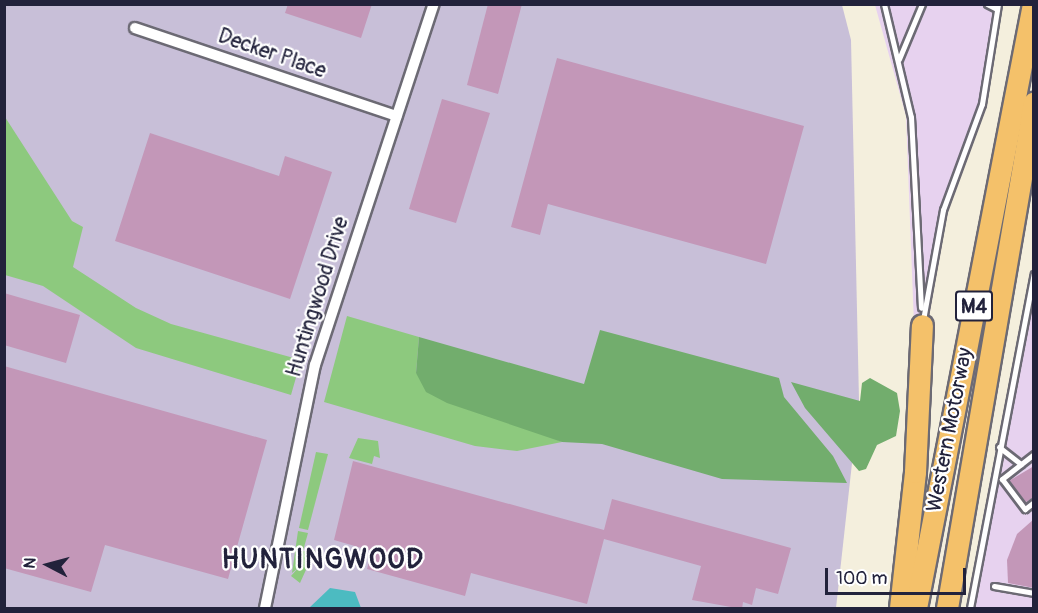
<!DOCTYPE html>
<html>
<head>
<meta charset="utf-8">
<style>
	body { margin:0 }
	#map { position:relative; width:1038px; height:613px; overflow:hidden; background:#f4efdd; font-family:Pangolin,sans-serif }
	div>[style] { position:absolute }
	.built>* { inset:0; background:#e7d2ef }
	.industrial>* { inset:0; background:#c8bfd8 }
	.green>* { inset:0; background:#8dc97e }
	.forest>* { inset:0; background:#72ad6d }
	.water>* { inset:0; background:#4cbbc1 }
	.building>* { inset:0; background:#c397b8 }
	.roads { filter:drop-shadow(2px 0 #6c6a74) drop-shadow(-2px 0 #6c6a74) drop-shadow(0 2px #6c6a74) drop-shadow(0 -2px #6c6a74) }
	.service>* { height:5px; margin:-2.5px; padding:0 2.5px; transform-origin:2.5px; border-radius:2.5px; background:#fff }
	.minor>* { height:10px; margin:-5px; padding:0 5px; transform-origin:5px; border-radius:5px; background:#fff }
	.motorway>* { height:21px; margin:-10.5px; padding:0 10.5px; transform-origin:10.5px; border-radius:10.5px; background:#f4c16a }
	span { translate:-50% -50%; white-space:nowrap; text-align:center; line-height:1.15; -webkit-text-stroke:4.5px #fff; paint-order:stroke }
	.shield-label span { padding:2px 4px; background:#fff; border:2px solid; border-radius:4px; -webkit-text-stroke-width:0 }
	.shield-label { font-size:20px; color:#22223b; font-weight:700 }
	.street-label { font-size:21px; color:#22223b }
	.district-label { font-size:27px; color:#22223b; font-weight:700; letter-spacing:1.5px }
	.frame { position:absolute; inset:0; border:6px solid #22223b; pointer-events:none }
	.north { position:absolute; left:18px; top:535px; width:60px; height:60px; -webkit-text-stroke:4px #fff; paint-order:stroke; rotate:276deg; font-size:16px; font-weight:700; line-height:24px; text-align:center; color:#22223b }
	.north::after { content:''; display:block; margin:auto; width:21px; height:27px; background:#22223b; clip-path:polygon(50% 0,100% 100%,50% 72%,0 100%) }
	.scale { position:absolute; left:825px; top:568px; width:141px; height:27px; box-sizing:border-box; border:3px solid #22223b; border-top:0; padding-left:8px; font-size:18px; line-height:21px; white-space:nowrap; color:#22223b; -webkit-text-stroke:4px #fff; paint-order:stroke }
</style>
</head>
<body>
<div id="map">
	<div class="built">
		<div style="clip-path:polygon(875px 5px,1001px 5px,981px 118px,944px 219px,928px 325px,914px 325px,906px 116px)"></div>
		<div style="clip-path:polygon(1034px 259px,1033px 608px,974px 608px,1028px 313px,1023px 312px)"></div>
	</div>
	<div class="industrial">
		<div style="clip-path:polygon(4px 5px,842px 5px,851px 40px,859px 400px,836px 608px,5px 608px)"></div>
	</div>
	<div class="green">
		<div style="clip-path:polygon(5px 117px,72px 221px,83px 227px,73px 267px,136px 308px,171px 324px,301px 360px,291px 395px,136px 348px,43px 286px,5px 275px)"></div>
		<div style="clip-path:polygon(347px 316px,419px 337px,416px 373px,562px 442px,517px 451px,475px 446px,324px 402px)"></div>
		<div style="clip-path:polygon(358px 438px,378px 441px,380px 458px,374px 456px,372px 464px,349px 458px)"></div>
		<div style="clip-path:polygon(316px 452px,328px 454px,308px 530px,299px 528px)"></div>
		<div style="clip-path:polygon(298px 531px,308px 533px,303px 551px,315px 550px,300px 583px,291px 576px,299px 567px,292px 573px)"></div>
	</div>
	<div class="forest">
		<div style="clip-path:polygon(600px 330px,779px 378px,784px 397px,833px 456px,847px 483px,722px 479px,602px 444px,562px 442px,447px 403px,426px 392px,416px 373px,419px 337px,584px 384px)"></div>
		<div style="clip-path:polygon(870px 378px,897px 393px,900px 411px,896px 436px,877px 445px,866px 469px,859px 471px,805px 408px,791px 382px,860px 401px,862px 383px)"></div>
	</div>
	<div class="water">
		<div style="clip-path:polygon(330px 588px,355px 592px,361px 608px,309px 608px)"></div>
	</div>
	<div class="building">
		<div style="clip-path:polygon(288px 4px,372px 4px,361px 38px,285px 13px)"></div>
		<div style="clip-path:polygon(488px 4px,522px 4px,498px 94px,467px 85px)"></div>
		<div style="clip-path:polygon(557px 58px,804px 126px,766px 264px,548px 204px,540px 235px,511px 227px)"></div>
		<div style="clip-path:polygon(442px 99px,490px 113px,456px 223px,409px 209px)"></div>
		<div style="clip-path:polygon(150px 133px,279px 176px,285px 156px,332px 172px,290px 299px,115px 241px)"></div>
		<div style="clip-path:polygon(4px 293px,80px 315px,66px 363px,4px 345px)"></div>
		<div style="clip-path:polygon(4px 366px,267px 440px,228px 579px,105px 545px,91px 592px,4px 568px)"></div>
		<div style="clip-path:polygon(353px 461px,604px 530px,612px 499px,791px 548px,778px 594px,756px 588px,752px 605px,743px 602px,742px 609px,692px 600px,701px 566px,604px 539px,587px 604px,471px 573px,465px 596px,367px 569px,372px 551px,334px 540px)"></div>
		<div style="clip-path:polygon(1034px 466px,1034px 497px,1026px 502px,1009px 481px)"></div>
		<div style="clip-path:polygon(1034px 519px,1034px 588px,1008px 583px,1007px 560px,1017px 534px)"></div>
	</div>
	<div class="roads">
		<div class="service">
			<div style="left:884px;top:4px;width:116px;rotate:76.6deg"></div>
			<div style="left:911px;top:117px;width:191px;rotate:87deg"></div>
			<div style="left:987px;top:4px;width:11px;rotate:27deg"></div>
			<div style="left:899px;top:59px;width:60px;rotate:-67.3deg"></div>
			<div style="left:923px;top:320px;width:112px;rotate:-79.7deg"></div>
			<div style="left:943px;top:210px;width:113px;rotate:-69.8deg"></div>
			<div style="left:982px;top:104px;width:101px;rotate:-80.9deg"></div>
			<div style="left:999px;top:447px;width:28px;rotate:38deg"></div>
			<div style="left:1034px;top:454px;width:41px;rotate:142deg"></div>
			<div style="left:1002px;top:479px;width:38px;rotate:53deg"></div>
			<div style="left:1025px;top:509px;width:11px;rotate:-38deg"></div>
			<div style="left:994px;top:586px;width:41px;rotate:9.9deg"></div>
			<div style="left:970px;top:608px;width:340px;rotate:-79.2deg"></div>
		</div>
		<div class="minor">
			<div style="left:135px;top:28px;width:276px;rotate:18.6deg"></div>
			<div style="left:265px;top:608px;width:248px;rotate:-78.4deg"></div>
			<div style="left:315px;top:365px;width:380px;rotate:-71.8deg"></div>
		</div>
		<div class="motorway">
			<div style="left:900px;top:608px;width:137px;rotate:-83.7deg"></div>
			<div style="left:915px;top:472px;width:147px;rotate:-87.3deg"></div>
			<div style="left:916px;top:608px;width:615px;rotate:-79.04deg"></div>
			<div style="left:947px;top:608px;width:513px;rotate:-80.24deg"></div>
		</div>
	</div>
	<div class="shield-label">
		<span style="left:974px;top:306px">M4</span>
	</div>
	<div class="street-label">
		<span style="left:272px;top:54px;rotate:19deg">Decker Place</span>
		<span style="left:318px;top:297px;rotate:-73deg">Huntingwood Drive</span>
		<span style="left:950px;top:430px;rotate:-79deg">Western Motorway</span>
	</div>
	<div class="district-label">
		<span style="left:323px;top:560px">HUNTINGWOOD</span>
	</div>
	<div class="frame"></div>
	<div class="north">N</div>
	<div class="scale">100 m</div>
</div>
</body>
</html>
